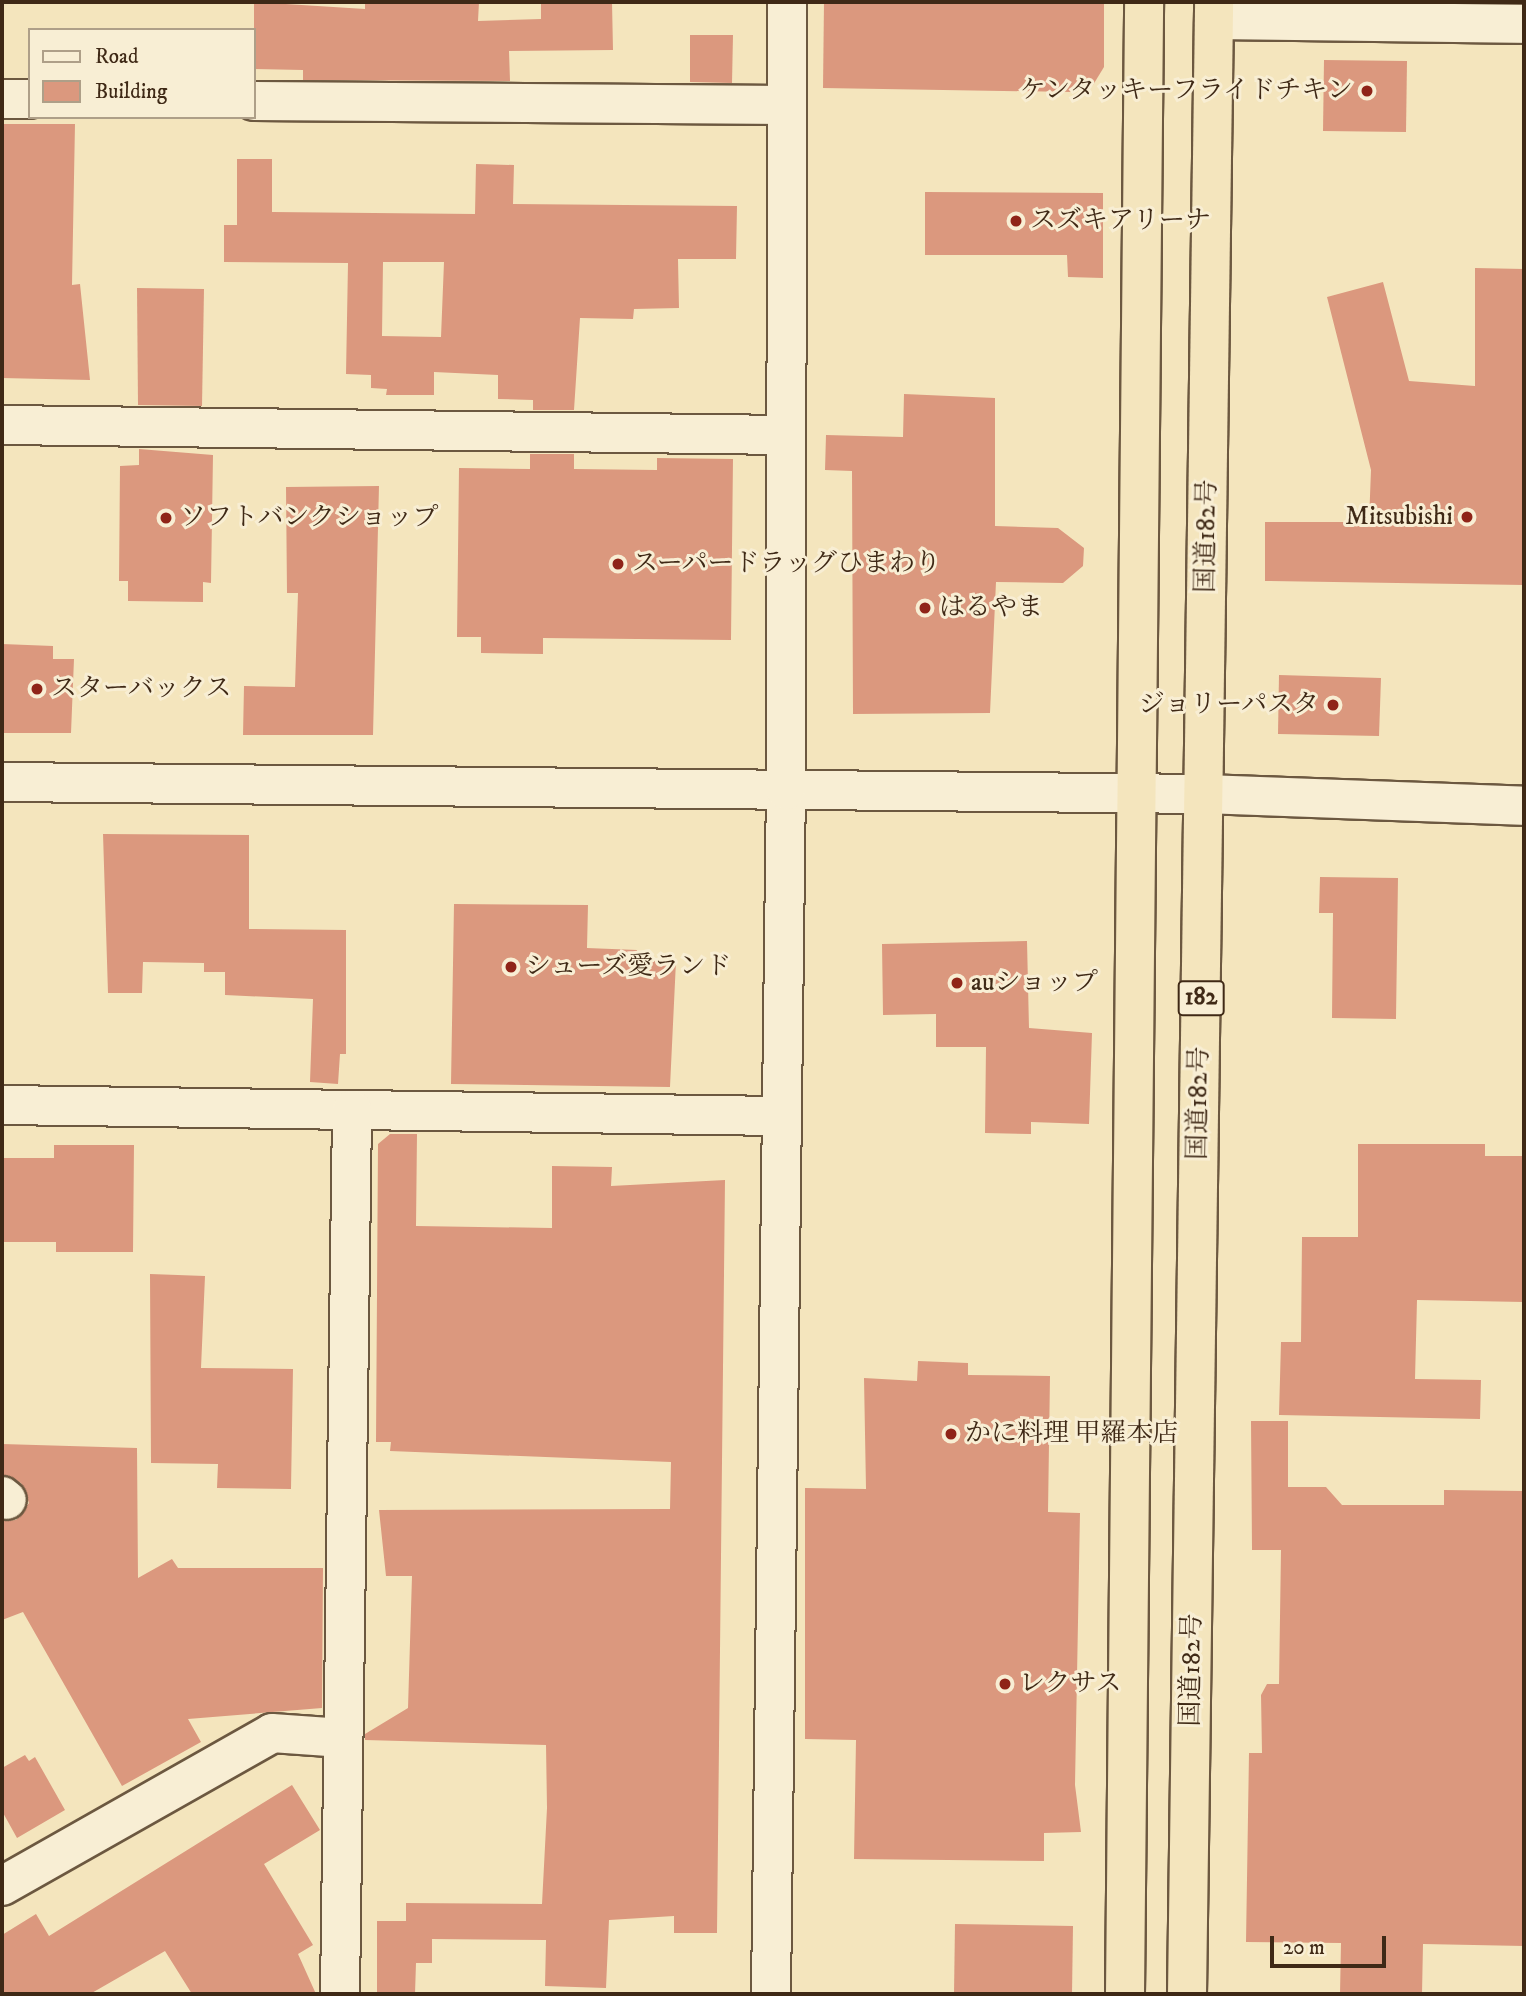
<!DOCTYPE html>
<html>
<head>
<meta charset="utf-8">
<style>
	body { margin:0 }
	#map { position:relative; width:1526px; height:1996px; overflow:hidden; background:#f4e5bd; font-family:"IM FELL DW Pica","Noto Serif JP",serif }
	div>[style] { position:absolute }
	.building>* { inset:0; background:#db987e }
	.roads { filter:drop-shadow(2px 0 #6c5840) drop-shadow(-2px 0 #6c5840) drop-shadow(0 2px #6c5840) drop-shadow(0 -2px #6c5840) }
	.minor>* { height:38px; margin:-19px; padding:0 19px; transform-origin:19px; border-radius:19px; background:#f8eed4 }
	.highway>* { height:38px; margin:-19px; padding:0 19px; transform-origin:19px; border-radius:19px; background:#f4e5bd }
	.dots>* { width:19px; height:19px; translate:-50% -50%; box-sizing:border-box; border:4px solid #f8eed4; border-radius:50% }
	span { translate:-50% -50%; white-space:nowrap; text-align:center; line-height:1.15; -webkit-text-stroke:6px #f8eed4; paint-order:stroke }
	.shield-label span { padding:2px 5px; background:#f8eed4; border:2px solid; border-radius:5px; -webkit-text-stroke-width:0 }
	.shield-label { font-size:24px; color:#3f2916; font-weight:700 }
	.poi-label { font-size:26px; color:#3f2916 }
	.right { translate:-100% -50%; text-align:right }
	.left { translate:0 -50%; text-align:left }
	.street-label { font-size:26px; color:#3f2916 }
	.frame { position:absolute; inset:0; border:4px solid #3f2916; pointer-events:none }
	.legend { position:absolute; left:28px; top:28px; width:228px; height:91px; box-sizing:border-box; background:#f8eed4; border:2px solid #ae9f88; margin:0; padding:9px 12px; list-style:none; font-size:21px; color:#3f2916 }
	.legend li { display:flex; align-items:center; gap:14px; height:35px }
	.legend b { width:35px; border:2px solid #ae9f88 }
	.scale { position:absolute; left:1270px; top:1936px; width:116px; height:32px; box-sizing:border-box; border:4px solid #3f2916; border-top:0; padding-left:9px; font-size:21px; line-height:24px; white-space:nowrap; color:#3f2916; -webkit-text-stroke:5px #f8eed4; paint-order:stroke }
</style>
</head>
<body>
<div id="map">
	<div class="building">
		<div style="clip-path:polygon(254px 2px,365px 9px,365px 2px,479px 2px,478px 21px,541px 19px,541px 2px,612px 2px,613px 50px,509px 51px,510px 81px,303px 80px,303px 70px,254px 69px)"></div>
		<div style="clip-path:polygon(824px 2px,1104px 2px,1104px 67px,1093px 85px,1072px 92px,823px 88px)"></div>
		<div style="clip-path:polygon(690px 35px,733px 35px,732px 83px,690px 82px)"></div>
		<div style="clip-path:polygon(1324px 60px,1407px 61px,1406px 132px,1323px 131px)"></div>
		<div style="clip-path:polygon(2px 124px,75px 124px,72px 285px,80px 284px,90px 380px,2px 378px)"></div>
		<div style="clip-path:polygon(evenodd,237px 159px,272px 159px,272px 212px,475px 214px,476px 164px,514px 165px,513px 204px,737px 206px,736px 259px,678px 259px,679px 308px,634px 309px,633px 319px,580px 318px,574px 410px,533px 410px,533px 400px,498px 399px,498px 375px,434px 372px,434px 395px,386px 395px,387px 389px,371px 388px,371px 375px,346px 374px,348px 263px,224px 262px,224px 225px,237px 225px,237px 159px,383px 262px,444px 262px,441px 337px,382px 336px,383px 262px)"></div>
		<div style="clip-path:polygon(925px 192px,1103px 193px,1103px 278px,1068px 277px,1067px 255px,925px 255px)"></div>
		<div style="clip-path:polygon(1475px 268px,1524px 269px,1524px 585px,1265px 581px,1265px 522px,1369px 522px,1371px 470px,1327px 297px,1383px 282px,1409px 381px,1475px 386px)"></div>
		<div style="clip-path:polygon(137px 288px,204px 289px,202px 406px,138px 405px)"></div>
		<div style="clip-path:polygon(904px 394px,995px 398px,995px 526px,1058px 528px,1084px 548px,1083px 566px,1063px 583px,996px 582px,990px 713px,853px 714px,852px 471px,825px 470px,826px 435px,903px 437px)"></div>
		<div style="clip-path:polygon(139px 449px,213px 455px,211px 583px,203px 582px,203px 602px,128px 601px,128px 581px,119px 581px,120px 466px,139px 465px)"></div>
		<div style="clip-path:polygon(530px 454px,574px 454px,574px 469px,657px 470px,657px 458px,733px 459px,731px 640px,543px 638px,543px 654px,481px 653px,481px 637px,457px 637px,459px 468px,530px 469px)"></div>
		<div style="clip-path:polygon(379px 486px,373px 735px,243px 735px,244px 686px,295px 687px,298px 593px,287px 593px,286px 487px)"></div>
		<div style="clip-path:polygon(2px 644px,53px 646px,53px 659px,74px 659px,71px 733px,2px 733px)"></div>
		<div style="clip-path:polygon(1279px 675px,1381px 678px,1379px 736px,1278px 734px)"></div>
		<div style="clip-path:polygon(103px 834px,249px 835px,249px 929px,346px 930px,346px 1054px,340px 1054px,338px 1084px,310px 1082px,313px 999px,225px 995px,225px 972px,204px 972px,204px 963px,143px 962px,142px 993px,108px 993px)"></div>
		<div style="clip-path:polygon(1320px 877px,1398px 878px,1396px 1019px,1332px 1018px,1333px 913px,1319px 913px)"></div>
		<div style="clip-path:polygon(454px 904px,588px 905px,587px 948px,637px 950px,637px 959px,676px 961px,670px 1087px,451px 1084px)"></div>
		<div style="clip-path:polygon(1027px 941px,1029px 1028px,1092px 1033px,1089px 1124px,1031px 1122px,1031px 1134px,985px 1133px,986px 1047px,936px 1047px,936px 1014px,883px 1015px,882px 944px)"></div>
		<div style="clip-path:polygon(390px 1134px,417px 1134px,416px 1226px,552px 1228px,552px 1166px,612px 1167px,611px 1186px,725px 1180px,717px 1933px,674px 1933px,674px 1916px,609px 1920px,606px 1988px,545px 1986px,546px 1940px,432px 1939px,432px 1963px,416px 1963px,415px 1994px,377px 1994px,377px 1921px,406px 1921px,406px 1903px,542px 1904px,547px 1808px,546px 1745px,365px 1740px,365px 1734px,408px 1708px,412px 1576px,386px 1576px,379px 1510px,670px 1509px,671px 1462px,390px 1451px,391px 1442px,376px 1442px,378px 1144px)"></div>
		<div style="clip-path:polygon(1358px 1144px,1485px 1144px,1485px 1156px,1524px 1156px,1524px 1302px,1417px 1300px,1415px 1379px,1481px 1380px,1480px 1419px,1279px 1415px,1281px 1342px,1301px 1342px,1302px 1237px,1358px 1237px)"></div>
		<div style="clip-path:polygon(54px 1145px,134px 1145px,133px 1252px,56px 1252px,56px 1242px,2px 1242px,2px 1158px,54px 1158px)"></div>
		<div style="clip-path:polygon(150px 1274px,205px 1276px,201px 1368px,293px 1369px,291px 1489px,217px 1488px,218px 1464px,151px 1463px)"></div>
		<div style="clip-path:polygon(918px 1361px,968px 1363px,968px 1375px,1050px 1376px,1048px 1512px,1080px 1513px,1075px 1785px,1081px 1832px,1044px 1833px,1044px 1861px,854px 1859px,856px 1740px,805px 1739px,805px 1488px,866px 1489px,864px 1378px,917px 1381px)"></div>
		<div style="clip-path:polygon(1251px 1421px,1288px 1421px,1288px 1487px,1326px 1487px,1342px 1505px,1444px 1505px,1444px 1490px,1524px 1491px,1524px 1946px,1423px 1944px,1422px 1994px,1340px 1994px,1341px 1943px,1246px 1942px,1249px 1753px,1262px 1753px,1261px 1695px,1267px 1684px,1279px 1684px,1281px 1550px,1252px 1550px)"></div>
		<div style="clip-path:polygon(2px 1444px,137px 1448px,138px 1578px,172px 1559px,178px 1568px,323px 1568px,322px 1708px,188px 1719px,201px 1742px,122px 1786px,23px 1612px,2px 1620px,2px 1521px,16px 1520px,29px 1503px,21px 1483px,2px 1475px)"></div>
		<div style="clip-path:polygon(25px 1755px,29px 1761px,35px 1757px,65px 1810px,17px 1838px,2px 1811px,2px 1768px)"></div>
		<div style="clip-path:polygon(292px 1785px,320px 1830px,264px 1864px,313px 1945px,298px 1954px,316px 1994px,192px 1994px,165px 1951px,90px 1994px,2px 1994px,2px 1935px,36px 1914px,49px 1936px)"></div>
		<div style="clip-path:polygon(955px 1924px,1073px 1926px,1072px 1994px,954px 1994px)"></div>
	</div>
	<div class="roads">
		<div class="minor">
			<div style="left:1214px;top:20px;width:310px;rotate:0.7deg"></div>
			<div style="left:2px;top:99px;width:28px"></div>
			<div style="left:254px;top:101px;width:532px;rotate:0.43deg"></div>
			<div style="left:2px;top:425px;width:784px;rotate:0.73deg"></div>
			<div style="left:2px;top:782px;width:1201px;rotate:0.57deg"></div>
			<div style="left:1203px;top:794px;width:321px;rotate:2.1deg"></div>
			<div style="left:2px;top:1105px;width:776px;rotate:0.81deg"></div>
			<div style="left:2px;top:1496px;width:6px;rotate:39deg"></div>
			<div style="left:2px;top:1886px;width:310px;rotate:-29.5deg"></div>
			<div style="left:272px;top:1733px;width:71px;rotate:4deg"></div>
			<div style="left:340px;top:1994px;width:884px;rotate:-89.22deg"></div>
			<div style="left:771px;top:1994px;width:1204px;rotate:-89.29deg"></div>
			<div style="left:786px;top:790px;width:788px;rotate:-89.93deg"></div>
		</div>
		<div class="highway">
			<div style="left:1125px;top:1994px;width:1992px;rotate:-89.45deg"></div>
			<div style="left:1187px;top:1994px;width:1992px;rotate:-89.22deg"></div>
		</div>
	</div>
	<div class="dots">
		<div style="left:1367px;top:91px;background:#8f2418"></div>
		<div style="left:1016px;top:221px;background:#8f2418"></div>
		<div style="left:1467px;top:517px;background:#8f2418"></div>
		<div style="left:166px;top:518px;background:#8f2418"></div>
		<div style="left:618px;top:564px;background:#8f2418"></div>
		<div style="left:925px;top:608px;background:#8f2418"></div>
		<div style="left:37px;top:689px;background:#8f2418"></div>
		<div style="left:1333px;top:705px;background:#8f2418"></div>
		<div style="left:511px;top:967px;background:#8f2418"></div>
		<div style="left:957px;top:983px;background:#8f2418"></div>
		<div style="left:951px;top:1434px;background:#8f2418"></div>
		<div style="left:1005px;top:1684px;background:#8f2418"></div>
	</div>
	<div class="shield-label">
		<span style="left:1201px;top:998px">182</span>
	</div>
	<div class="poi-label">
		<span class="right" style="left:1353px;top:91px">ケンタッキーフライドチキン</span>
		<span class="left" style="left:1030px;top:221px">スズキアリーナ</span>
		<span class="right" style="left:1453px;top:517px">Mitsubishi</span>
		<span class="left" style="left:180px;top:518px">ソフトバンクショップ</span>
		<span class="left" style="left:632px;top:564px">スーパードラッグひまわり</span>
		<span class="left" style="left:939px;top:608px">はるやま</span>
		<span class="left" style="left:51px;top:689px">スターバックス</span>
		<span class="right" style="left:1319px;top:705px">ジョリーパスタ</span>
		<span class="left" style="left:525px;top:967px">シューズ愛ランド</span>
		<span class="left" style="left:971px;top:983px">auショップ</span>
		<span class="left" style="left:965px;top:1434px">かに料理 甲羅本店</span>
		<span class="left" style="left:1019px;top:1684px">レクサス</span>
	</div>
	<div class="street-label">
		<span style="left:1207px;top:536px;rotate:-89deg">国道182号</span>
		<span style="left:1199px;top:1103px;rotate:-89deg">国道182号</span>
		<span style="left:1192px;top:1670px;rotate:-89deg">国道182号</span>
	</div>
	<div class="frame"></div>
	<ul class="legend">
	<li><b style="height:9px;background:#f8eed4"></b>Road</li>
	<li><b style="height:19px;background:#db987e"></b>Building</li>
	</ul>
	<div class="scale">20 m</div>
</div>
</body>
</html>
